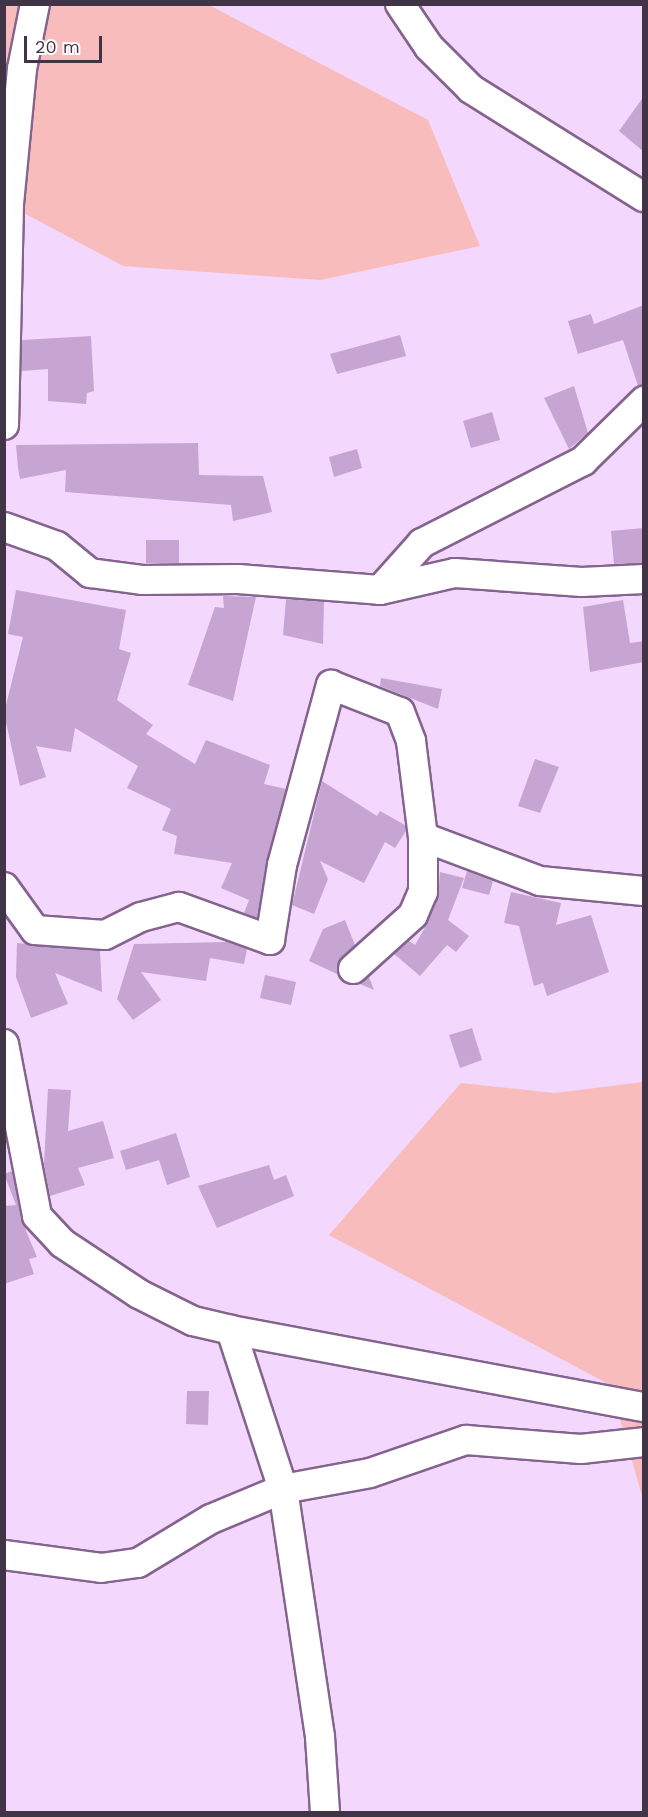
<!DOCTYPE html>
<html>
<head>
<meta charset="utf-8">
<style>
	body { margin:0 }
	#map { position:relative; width:648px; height:1817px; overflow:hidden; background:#f3d7fd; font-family:"Work Sans",sans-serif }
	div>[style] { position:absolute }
	.green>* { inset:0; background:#f9bcbc }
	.building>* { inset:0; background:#c7a5d2 }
	.roads { filter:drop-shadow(2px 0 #84648e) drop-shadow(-2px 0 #84648e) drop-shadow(0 2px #84648e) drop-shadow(0 -2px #84648e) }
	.minor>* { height:28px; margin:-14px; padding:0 14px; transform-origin:14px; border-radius:14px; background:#fff }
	span { translate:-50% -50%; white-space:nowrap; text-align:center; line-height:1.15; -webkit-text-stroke:4.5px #fff; paint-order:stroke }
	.frame { position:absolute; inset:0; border:6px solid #423447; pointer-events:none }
	.scale { position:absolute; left:24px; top:36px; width:78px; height:27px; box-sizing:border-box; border:3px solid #423447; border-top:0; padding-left:8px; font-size:18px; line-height:21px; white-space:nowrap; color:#423447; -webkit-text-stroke:4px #fff; paint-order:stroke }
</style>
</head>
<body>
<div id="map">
	<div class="green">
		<div style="clip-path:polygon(4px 5px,209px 5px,428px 120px,480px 246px,320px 280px,123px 266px,5px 203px)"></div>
		<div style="clip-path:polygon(643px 1082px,643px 1499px,610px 1385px,329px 1235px,461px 1083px,555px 1093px)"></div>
	</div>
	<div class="building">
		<div style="clip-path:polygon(644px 96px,644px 152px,619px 131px)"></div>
		<div style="clip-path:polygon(644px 305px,644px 385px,638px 386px,623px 340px,578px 354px,568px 321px,591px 314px,594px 324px)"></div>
		<div style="clip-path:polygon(400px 335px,406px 356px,337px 374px,330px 354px)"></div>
		<div style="clip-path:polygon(91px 336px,94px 391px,87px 393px,86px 404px,48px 401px,48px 369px,22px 371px,22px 340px)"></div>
		<div style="clip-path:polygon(574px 386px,588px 433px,569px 449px,544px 398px)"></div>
		<div style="clip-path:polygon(492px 412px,500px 440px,471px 448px,463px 421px)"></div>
		<div style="clip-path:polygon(198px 443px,199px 475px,263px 476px,272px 512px,233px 521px,231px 505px,65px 492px,66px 470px,20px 479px,18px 468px,16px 445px)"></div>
		<div style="clip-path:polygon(357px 449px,362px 468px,334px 477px,329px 457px)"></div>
		<div style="clip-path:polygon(644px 528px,644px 563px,614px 564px,611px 531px)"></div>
		<div style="clip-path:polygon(146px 540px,179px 540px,179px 563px,146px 563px)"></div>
		<div style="clip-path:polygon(16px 590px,126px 610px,119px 649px,131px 653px,117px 700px,153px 725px,146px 734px,195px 764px,206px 740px,270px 765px,264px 784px,286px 789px,257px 918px,244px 913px,249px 900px,221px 888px,232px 863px,174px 854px,177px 836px,162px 830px,171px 809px,127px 788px,138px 766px,75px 728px,71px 752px,36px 746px,46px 777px,20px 786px,4px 713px,23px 637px,8px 634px)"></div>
		<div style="clip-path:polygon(223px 596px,256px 597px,233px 701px,188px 685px,215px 607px,224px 608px)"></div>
		<div style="clip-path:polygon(286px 599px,324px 602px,323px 644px,283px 635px)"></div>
		<div style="clip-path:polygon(623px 600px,630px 643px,644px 641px,644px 662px,590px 672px,583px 607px)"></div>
		<div style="clip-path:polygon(381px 678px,442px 689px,438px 709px,380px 686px)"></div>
		<div style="clip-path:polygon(535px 759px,559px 767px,540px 813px,518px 806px)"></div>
		<div style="clip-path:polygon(322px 781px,377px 816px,380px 811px,405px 825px,406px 831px,395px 848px,385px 842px,364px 883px,320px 861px,328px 879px,314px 914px,292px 905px)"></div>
		<div style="clip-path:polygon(467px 871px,493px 881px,489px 895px,462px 888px)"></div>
		<div style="clip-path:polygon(440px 872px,464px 878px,448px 920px,469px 936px,456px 952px,447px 945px,420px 976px,394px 954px,409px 941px,415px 945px,428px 922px,438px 898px)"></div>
		<div style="clip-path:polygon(511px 892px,561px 903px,556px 925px,591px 915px,609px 972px,547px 996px,543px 983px,534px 986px,519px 926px,504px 923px)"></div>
		<div style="clip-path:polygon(345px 920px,355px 945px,338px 963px,337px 974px,309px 961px,323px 929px)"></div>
		<div style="clip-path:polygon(227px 942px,247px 949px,244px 964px,210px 958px,206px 981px,141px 972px,161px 1000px,133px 1020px,117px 999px,134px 944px)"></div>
		<div style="clip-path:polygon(17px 943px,100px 951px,102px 992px,55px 973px,68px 1004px,31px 1018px,16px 977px)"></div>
		<div style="clip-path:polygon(265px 975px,296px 982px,291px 1005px,260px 998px)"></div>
		<div style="clip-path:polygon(369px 977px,374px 990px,360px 984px)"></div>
		<div style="clip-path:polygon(472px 1028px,482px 1060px,460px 1068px,449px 1035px)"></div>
		<div style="clip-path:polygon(48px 1089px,71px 1090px,68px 1131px,103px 1121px,114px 1158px,78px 1168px,85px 1185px,50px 1196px,44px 1164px)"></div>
		<div style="clip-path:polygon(176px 1133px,190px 1177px,167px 1185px,159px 1160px,126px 1170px,120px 1151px)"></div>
		<div style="clip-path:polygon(269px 1165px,274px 1180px,286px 1175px,294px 1196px,217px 1228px,198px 1186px)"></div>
		<div style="clip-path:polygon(12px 1171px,21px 1219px,37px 1257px,29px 1259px,34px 1274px,4px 1284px,4px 1206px,16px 1205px,4px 1174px)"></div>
		<div style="clip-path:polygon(187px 1391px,209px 1391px,208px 1425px,186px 1424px)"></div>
	</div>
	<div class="roads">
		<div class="minor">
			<div style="left:400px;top:4px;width:52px;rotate:56deg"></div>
			<div style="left:429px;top:47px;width:59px;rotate:45deg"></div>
			<div style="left:471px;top:89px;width:204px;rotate:32deg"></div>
			<div style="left:4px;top:425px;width:221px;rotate:-88.7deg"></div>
			<div style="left:9px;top:204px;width:136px;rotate:-84.5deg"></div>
			<div style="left:22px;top:69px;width:66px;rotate:-78.7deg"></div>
			<div style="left:4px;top:527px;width:56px;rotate:19.7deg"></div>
			<div style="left:57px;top:546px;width:43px;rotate:39.3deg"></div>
			<div style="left:90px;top:573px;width:52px;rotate:7.7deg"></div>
			<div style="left:142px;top:580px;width:96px;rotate:-0.6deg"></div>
			<div style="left:238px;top:579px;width:142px;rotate:4.4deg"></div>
			<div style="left:380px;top:590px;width:77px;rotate:-12.8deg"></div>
			<div style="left:455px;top:573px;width:127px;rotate:4.1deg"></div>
			<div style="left:582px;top:582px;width:62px;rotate:-2.8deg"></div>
			<div style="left:380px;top:590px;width:63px;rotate:-48.2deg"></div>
			<div style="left:422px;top:543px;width:181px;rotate:-27deg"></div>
			<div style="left:583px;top:461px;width:86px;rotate:-44.5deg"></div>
			<div style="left:4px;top:887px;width:53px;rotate:54.2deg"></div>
			<div style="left:35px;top:930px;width:70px;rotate:4.1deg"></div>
			<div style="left:105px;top:935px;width:40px;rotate:-26.6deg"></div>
			<div style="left:141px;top:917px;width:39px;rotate:-15deg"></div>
			<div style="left:179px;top:907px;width:97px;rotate:19.9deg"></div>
			<div style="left:270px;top:940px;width:76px;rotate:-80.9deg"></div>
			<div style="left:282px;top:865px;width:187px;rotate:-74.8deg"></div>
			<div style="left:331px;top:685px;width:74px;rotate:21.4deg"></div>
			<div style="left:400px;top:712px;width:31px;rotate:69deg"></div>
			<div style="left:411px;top:741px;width:97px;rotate:82.9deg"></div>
			<div style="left:423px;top:837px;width:125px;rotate:20.6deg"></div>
			<div style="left:540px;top:881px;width:104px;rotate:5.5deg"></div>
			<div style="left:353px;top:969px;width:81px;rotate:-42deg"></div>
			<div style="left:413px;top:915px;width:25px;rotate:-67deg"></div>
			<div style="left:423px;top:892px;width:55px;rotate:-90deg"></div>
			<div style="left:4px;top:1044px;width:175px;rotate:79.1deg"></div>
			<div style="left:37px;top:1216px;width:37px;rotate:47deg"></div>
			<div style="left:62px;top:1243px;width:92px;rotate:33.5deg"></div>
			<div style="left:139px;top:1294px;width:60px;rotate:26.6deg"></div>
			<div style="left:193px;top:1321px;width:39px;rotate:13deg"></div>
			<div style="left:231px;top:1330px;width:420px;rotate:10.6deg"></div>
			<div style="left:231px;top:1330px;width:167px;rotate:71.9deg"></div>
			<div style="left:283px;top:1489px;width:251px;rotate:81.5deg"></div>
			<div style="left:320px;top:1737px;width:75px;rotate:86.2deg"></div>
			<div style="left:4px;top:1555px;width:98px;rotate:7.6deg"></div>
			<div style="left:101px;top:1568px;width:37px;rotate:-8deg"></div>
			<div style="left:138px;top:1563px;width:85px;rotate:-31.1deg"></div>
			<div style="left:211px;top:1519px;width:78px;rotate:-22.6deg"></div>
			<div style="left:283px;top:1489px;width:88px;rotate:-10.4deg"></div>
			<div style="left:370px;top:1473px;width:102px;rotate:-19deg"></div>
			<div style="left:466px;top:1440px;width:115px;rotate:4.5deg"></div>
			<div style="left:581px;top:1449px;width:63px;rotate:-6.3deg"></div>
		</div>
	</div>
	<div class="frame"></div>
	<div class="scale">20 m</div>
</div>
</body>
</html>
